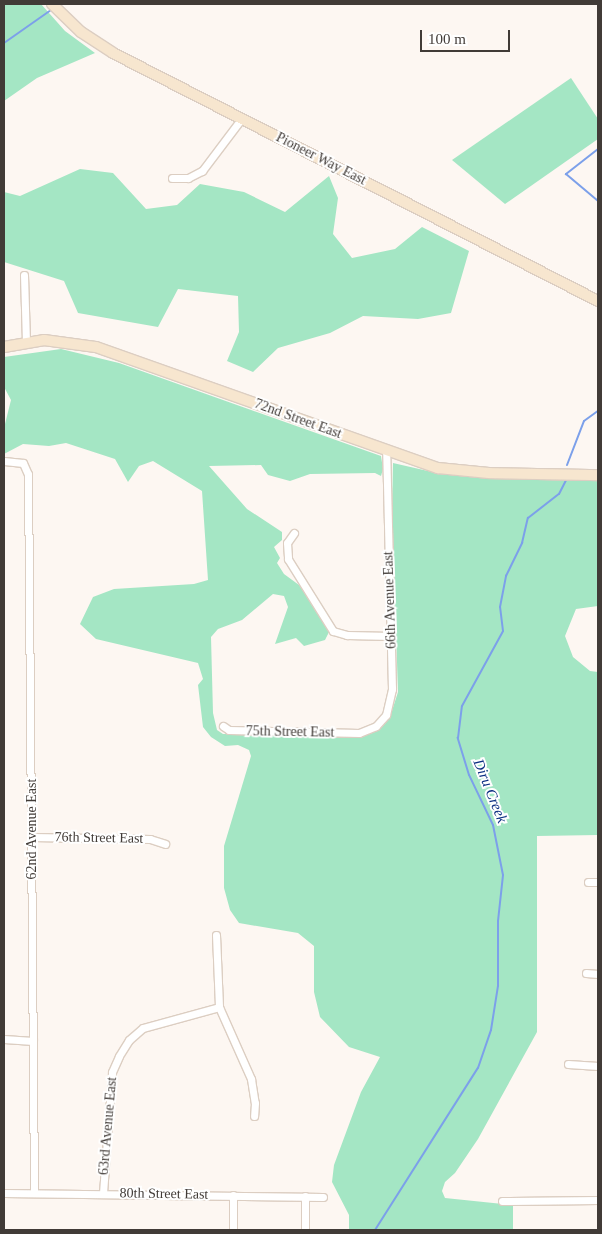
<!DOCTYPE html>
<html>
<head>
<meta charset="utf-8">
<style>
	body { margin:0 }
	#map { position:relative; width:602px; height:1234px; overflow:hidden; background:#fdf7f2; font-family:"Times New Roman",serif }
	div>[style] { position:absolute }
	.green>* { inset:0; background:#a4e6c4 }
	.stream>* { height:2px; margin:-1px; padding:0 1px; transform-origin:1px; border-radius:1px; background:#7ca0ea }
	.roads { filter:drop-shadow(1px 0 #dccec2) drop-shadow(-1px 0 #dccec2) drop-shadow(0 1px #dccec2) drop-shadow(0 -1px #dccec2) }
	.minor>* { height:7px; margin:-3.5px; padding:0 3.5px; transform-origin:3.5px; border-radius:3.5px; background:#fff }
	.secondary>* { height:10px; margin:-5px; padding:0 5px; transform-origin:5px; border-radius:5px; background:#f7e6cf }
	span { translate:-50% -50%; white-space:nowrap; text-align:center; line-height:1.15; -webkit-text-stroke:4px #fff; paint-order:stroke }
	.street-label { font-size:14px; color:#413b37 }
	.water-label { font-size:15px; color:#0c2f82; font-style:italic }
	.frame { position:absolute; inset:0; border:5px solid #413b37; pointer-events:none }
	.scale { position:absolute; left:420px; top:30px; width:90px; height:22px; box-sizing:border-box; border:2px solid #413b37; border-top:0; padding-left:6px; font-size:15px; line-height:18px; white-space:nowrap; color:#413b37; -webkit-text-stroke:4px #fff; paint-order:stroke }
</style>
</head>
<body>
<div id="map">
	<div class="green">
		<div style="clip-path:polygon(4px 4px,41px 4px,65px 31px,95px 53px,37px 78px,4px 101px)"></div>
		<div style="clip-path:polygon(571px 78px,598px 119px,598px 139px,505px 204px,452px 160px)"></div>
		<div style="clip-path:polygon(80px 169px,113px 173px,146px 209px,177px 205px,200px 184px,244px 192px,285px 212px,329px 176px,338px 198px,333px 234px,352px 258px,395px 249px,422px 227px,469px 251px,451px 313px,418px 319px,363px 316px,330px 333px,278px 348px,253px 372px,227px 361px,239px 332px,238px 296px,178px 289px,158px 327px,78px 313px,64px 281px,4px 262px,4px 192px,20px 196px)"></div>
		<div style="clip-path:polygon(61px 349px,119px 363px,381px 456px,383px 469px,381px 476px,375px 473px,310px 474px,290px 481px,268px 475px,261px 465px,209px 466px,247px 509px,282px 532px,282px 540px,274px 547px,280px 558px,277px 563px,284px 574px,299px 585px,330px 630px,325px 640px,304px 646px,296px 638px,275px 644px,288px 607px,284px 596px,273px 594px,242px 620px,218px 629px,211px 637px,213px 713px,217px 730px,223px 734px,361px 736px,380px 728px,390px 717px,398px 692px,392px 513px,393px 463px,441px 474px,485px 477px,598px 480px,598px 606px,576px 609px,565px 636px,573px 657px,590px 671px,598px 672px,598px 835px,537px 836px,537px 1032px,478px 1139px,455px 1173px,445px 1182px,442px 1191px,445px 1198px,513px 1205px,513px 1230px,349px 1230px,349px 1215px,332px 1182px,334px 1165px,361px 1092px,380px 1057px,349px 1047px,320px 1017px,314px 992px,314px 946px,298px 933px,239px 923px,230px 910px,224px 888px,224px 846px,251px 756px,249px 750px,238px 745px,225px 746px,211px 737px,203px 727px,198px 685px,203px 679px,198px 663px,96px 639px,80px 624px,93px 597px,114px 589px,194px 584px,208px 580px,202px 491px,153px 461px,139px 466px,128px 482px,115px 459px,66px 443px,49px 446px,23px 444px,4px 454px,4px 428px,11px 400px,4px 387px,4px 357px)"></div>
	</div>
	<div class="stream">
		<div style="left:4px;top:43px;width:57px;rotate:-35.1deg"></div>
		<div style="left:598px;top:149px;width:41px;rotate:142deg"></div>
		<div style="left:566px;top:174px;width:42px;rotate:40.2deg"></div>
		<div style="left:567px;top:465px;width:47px;rotate:-68.9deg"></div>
		<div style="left:584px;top:421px;width:17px;rotate:-36deg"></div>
		<div style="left:375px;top:1230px;width:192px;rotate:-57.6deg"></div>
		<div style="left:478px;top:1068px;width:40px;rotate:-71.1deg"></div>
		<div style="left:491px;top:1030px;width:45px;rotate:-81deg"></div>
		<div style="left:498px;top:986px;width:65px;rotate:-90deg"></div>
		<div style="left:498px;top:921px;width:46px;rotate:-83.8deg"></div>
		<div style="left:503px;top:875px;width:51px;rotate:-101.3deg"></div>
		<div style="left:493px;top:825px;width:55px;rotate:-115.6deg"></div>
		<div style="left:469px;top:775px;width:39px;rotate:-107deg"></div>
		<div style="left:458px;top:738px;width:32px;rotate:-83deg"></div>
		<div style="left:462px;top:706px;width:85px;rotate:-61.3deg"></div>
		<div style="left:503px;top:631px;width:24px;rotate:-97deg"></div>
		<div style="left:500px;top:607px;width:32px;rotate:-79deg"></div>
		<div style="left:506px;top:576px;width:37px;rotate:-64deg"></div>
		<div style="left:522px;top:543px;width:26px;rotate:-77deg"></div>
		<div style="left:528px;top:518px;width:39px;rotate:-38deg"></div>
		<div style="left:559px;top:494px;width:16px;rotate:-63deg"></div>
	</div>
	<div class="roads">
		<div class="minor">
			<div style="left:172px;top:178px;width:16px"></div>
			<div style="left:188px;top:178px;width:16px;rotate:-27deg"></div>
			<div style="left:202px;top:171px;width:66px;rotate:-53deg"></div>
			<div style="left:24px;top:275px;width:67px;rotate:88.3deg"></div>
			<div style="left:4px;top:461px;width:19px;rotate:6deg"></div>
			<div style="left:23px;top:463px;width:12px;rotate:66deg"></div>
			<div style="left:28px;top:474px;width:718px;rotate:89.52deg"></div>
			<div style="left:294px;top:533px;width:12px;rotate:125deg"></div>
			<div style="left:287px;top:543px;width:16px;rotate:86deg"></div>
			<div style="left:288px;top:559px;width:85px;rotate:58deg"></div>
			<div style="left:333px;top:631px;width:15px;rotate:16deg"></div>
			<div style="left:347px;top:635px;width:44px;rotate:1.3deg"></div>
			<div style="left:223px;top:726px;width:7px;rotate:34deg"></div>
			<div style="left:229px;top:730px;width:130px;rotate:1.3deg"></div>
			<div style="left:359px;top:733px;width:18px;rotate:-22deg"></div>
			<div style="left:376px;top:726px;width:15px;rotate:-48deg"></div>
			<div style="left:386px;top:715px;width:27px;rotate:-77deg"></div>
			<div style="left:392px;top:689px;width:238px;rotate:-91.4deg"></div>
			<div style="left:32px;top:837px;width:118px;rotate:1deg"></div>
			<div style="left:150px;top:839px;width:16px;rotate:18deg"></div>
			<div style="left:588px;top:882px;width:10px"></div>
			<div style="left:216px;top:935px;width:72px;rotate:87.6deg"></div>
			<div style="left:219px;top:1007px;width:79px;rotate:66deg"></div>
			<div style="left:251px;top:1079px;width:24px;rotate:81deg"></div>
			<div style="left:255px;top:1103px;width:13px;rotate:94deg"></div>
			<div style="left:586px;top:973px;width:12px;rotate:5deg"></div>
			<div style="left:4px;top:1039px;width:29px;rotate:4deg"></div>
			<div style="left:568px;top:1064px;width:30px;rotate:4deg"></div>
			<div style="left:4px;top:1193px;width:319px;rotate:0.7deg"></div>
			<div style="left:103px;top:1193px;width:121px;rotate:-85.7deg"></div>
			<div style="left:112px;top:1072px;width:17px;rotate:-66deg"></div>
			<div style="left:119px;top:1056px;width:19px;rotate:-58deg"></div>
			<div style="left:129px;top:1040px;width:18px;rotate:-41deg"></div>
			<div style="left:143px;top:1028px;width:79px;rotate:-15.4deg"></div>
			<div style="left:502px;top:1201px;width:96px;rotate:-0.6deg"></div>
			<div style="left:233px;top:1230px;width:35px;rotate:-90deg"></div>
			<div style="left:305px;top:1230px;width:34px;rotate:-90deg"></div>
		</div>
		<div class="secondary">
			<div style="left:52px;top:4px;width:40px;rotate:44deg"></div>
			<div style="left:81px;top:32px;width:38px;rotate:33deg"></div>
			<div style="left:113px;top:53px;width:545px;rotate:27.08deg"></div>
			<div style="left:4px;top:347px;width:41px;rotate:-9.9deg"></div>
			<div style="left:44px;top:340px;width:52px;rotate:7.7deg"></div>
			<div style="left:96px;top:347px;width:363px;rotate:19.5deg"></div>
			<div style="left:438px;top:468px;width:51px;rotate:5.6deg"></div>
			<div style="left:489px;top:473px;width:109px;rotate:1.1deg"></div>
		</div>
	</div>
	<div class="street-label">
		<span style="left:321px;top:159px;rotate:27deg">Pioneer Way East</span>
		<span style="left:298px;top:419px;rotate:20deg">72nd Street East</span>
		<span style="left:390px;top:600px;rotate:-92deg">66th Avenue East</span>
		<span style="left:290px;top:732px;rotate:1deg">75th Street East</span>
		<span style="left:32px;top:829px;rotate:-90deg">62nd Avenue East</span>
		<span style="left:99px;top:838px;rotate:1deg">76th Street East</span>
		<span style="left:108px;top:1126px;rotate:-85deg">63rd Avenue East</span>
		<span style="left:164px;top:1194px;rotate:1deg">80th Street East</span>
	</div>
	<div class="water-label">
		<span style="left:490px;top:791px;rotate:68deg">Diru Creek</span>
	</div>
	<div class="frame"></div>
	<div class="scale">100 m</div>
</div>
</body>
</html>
